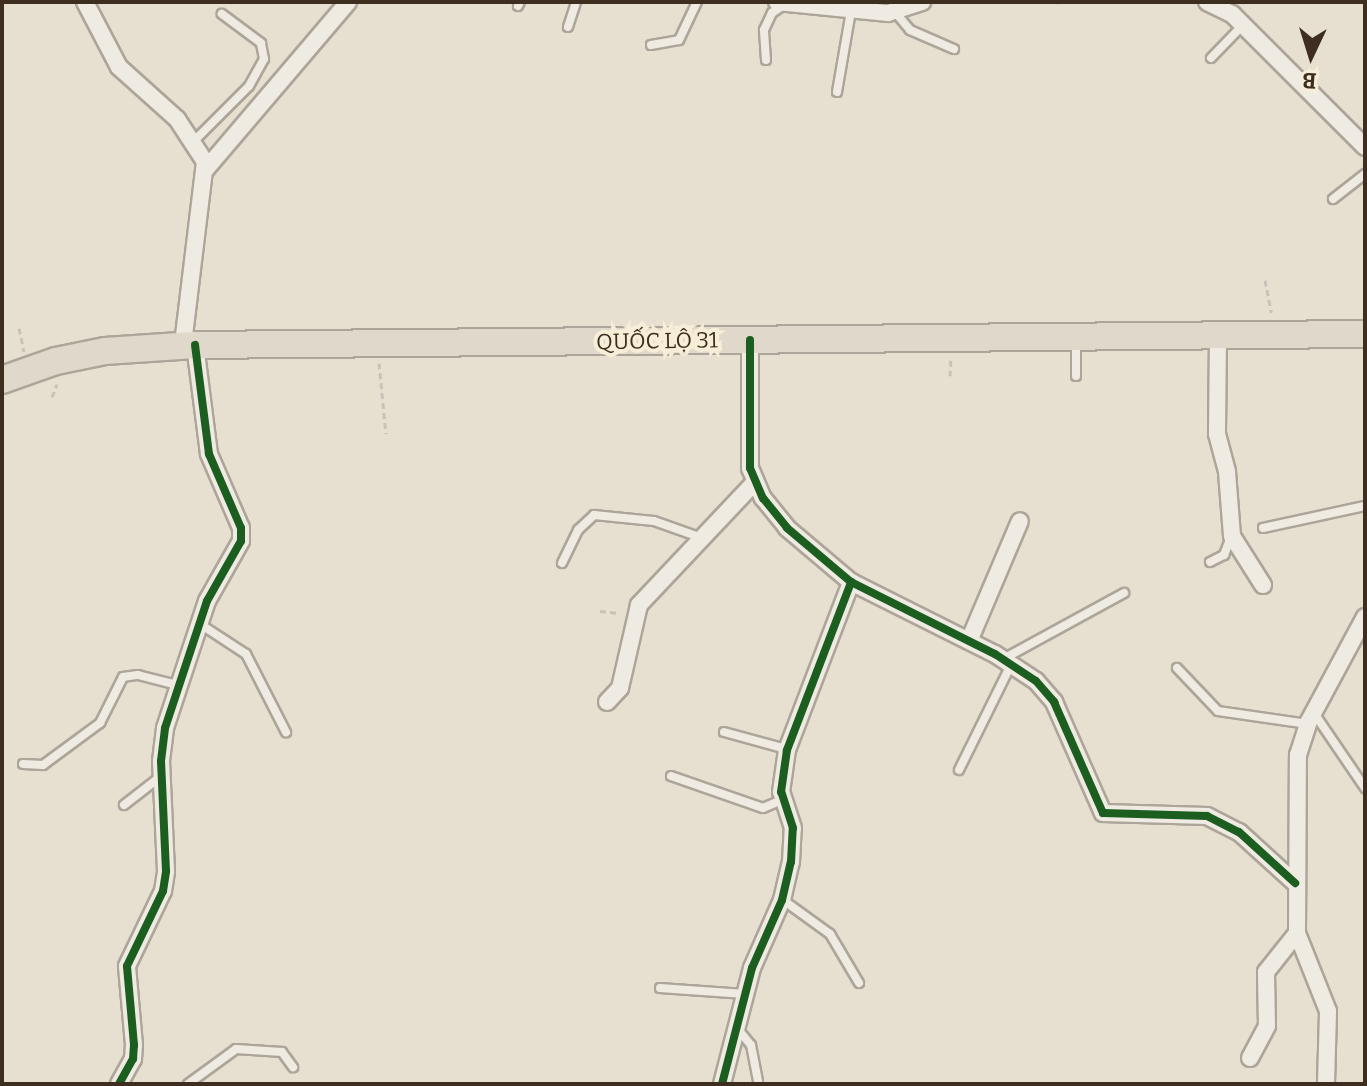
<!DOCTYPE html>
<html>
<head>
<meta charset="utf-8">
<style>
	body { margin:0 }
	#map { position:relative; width:1367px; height:1086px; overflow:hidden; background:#e7e0d1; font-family:Bitter,serif }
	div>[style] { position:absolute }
	.path>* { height:3px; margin-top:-1.5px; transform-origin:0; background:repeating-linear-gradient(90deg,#c8c2b9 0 6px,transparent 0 10px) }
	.roads { filter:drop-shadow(2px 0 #ada599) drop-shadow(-2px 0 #ada599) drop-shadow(0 2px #ada599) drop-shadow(0 -2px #ada599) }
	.service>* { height:8px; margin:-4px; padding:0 4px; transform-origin:4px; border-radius:4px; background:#efebe3 }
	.minor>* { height:16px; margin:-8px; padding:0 8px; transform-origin:8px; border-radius:8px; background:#efebe3 }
	.trunk>* { height:26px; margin:-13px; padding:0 13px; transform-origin:13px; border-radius:13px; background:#e0d9cb }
	.cycleway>* { height:8px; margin:-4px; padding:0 4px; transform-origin:4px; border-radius:4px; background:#1b5e20 }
	span { translate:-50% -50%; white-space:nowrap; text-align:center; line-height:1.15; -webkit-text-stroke:8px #f7eed8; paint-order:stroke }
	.street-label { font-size:22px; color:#3d2e20 }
	.frame { position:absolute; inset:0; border:4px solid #3d2e20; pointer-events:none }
	.north { position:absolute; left:1271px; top:16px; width:80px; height:80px; -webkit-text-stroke:6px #f7eed8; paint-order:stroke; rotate:184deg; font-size:22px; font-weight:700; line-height:32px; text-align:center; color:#3d2e20 }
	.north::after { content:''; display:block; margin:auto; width:28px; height:36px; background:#3d2e20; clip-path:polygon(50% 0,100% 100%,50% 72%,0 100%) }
</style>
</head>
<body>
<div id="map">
	<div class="path">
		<div style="left:1058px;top:2px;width:2px;rotate:63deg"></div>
		<div style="left:1265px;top:280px;width:33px;rotate:79deg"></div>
		<div style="left:19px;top:328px;width:24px;rotate:78deg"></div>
		<div style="left:379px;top:363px;width:71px;rotate:84.4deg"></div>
		<div style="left:950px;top:376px;width:19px;rotate:-87deg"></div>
		<div style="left:52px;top:397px;width:14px;rotate:-69deg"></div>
		<div style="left:600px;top:611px;width:19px;rotate:6deg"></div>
	</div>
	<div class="roads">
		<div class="service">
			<div style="left:518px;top:6px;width:4px;rotate:-63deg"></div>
			<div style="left:895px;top:12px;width:23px;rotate:50deg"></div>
			<div style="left:910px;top:30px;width:48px;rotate:23.4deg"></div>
			<div style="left:568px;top:27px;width:26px;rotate:-72deg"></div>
			<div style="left:651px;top:45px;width:28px;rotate:-10deg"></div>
			<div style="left:679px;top:40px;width:42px;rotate:-64.7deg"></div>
			<div style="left:1211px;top:58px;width:46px;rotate:-45.9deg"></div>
			<div style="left:766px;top:60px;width:30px;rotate:-94deg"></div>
			<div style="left:764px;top:30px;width:19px;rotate:-65deg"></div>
			<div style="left:772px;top:13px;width:14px;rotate:-34deg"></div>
			<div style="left:837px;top:92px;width:82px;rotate:-80.2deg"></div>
			<div style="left:195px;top:140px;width:76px;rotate:-45deg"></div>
			<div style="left:249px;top:86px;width:31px;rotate:-61deg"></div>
			<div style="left:264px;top:59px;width:16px;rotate:-101deg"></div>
			<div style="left:261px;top:43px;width:49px;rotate:-143.4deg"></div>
			<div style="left:1333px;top:199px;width:41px;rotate:-38deg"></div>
			<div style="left:1076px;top:342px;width:34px;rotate:90deg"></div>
			<div style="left:1263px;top:528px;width:104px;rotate:-12.2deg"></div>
			<div style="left:1210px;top:562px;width:16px;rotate:-27deg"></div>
			<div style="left:1224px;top:555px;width:19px;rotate:-69deg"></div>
			<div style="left:562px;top:563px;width:37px;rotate:-64deg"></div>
			<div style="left:578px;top:530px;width:22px;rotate:-43deg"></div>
			<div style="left:594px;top:515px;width:60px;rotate:5.7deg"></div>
			<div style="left:654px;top:521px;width:51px;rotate:19.5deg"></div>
			<div style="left:200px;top:624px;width:55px;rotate:33.1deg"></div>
			<div style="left:246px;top:654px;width:88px;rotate:62.9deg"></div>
			<div style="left:1003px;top:659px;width:138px;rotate:-28.6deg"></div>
			<div style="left:1177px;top:668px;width:59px;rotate:46.4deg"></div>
			<div style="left:1218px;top:711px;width:91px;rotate:8.2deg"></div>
			<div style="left:1314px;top:713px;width:91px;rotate:55.8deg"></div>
			<div style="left:724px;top:732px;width:64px;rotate:15.3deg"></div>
			<div style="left:23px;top:764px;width:20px;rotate:3deg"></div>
			<div style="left:43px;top:765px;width:71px;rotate:-36.4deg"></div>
			<div style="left:100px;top:723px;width:51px;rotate:-63.4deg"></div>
			<div style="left:123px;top:677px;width:15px;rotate:-8deg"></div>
			<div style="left:138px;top:675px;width:40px;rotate:14.4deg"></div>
			<div style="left:959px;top:770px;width:117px;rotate:-63.7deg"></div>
			<div style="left:671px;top:776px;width:97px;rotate:19.2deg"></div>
			<div style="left:763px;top:808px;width:21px;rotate:-23deg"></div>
			<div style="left:124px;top:805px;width:46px;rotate:-37.9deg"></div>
			<div style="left:783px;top:900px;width:58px;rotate:35.9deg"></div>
			<div style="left:830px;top:934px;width:57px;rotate:59.4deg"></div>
			<div style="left:660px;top:988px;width:85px;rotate:4deg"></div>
			<div style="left:737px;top:1028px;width:22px;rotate:51deg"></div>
			<div style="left:751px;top:1045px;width:37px;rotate:79deg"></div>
			<div style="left:188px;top:1084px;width:59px;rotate:-36.1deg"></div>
			<div style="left:236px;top:1049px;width:46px;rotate:3.7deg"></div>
			<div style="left:282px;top:1052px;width:19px;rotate:54deg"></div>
		</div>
		<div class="minor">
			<div style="left:85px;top:2px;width:73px;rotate:62.4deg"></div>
			<div style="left:119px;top:67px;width:78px;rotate:41.9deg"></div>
			<div style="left:177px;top:119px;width:51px;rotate:56.9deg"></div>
			<div style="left:205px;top:162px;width:184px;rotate:96.9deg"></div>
			<div style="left:777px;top:2px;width:112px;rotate:5.7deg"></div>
			<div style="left:888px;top:13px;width:36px;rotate:-18deg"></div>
			<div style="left:1207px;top:2px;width:28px;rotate:26deg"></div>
			<div style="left:1232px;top:14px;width:188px;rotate:45deg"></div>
			<div style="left:206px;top:169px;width:219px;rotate:-49.6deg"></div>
			<div style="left:1218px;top:336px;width:98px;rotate:90.6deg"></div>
			<div style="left:1217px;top:434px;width:39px;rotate:75deg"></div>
			<div style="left:1227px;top:472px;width:64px;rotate:85.5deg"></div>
			<div style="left:1232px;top:536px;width:58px;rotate:57.7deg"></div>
			<div style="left:750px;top:340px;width:128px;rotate:90deg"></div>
			<div style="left:750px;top:468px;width:33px;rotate:67deg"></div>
			<div style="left:763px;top:498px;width:38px;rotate:51deg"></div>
			<div style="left:787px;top:528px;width:84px;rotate:40.2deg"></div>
			<div style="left:851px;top:582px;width:161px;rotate:26.6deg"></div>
			<div style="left:995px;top:654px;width:49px;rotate:33.4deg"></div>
			<div style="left:1036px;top:681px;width:28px;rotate:49deg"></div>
			<div style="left:1054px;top:702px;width:121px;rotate:66.2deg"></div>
			<div style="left:1103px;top:813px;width:104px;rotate:1.7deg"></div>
			<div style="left:1207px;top:816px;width:36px;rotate:27deg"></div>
			<div style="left:1239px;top:832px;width:76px;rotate:42.3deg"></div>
			<div style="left:969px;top:641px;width:130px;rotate:-67deg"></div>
			<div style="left:607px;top:702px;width:19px;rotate:-47deg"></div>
			<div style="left:620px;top:688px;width:85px;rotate:-77.1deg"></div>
			<div style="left:639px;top:605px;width:169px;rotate:-46.7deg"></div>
			<div style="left:1250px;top:1058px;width:36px;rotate:-62deg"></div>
			<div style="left:1267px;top:1026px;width:54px;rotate:-91.1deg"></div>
			<div style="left:1266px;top:972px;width:50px;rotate:-51.5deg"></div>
			<div style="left:119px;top:1084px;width:29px;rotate:-61deg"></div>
			<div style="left:133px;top:1059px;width:14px;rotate:-86deg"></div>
			<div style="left:134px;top:1045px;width:79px;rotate:-95.1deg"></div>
			<div style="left:127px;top:966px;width:83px;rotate:-64.4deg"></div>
			<div style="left:163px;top:891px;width:20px;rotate:-81deg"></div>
			<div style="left:166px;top:871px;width:110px;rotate:-92.6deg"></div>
			<div style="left:161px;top:761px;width:33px;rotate:-83deg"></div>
			<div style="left:165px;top:728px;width:134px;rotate:-71.7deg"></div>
			<div style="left:207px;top:601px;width:69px;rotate:-60.5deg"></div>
			<div style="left:241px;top:541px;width:13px;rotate:-90deg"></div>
			<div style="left:241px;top:528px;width:81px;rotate:-113.4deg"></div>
			<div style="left:209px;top:454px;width:110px;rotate:-97.3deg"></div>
			<div style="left:722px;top:1084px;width:120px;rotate:-75.5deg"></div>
			<div style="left:752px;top:968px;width:74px;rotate:-66.2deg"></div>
			<div style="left:782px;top:900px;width:39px;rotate:-77deg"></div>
			<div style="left:791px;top:862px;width:34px;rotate:-87deg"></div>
			<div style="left:793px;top:828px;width:38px;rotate:-108deg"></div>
			<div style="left:781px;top:792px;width:42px;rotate:-81.9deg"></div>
			<div style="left:787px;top:750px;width:180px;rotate:-69.1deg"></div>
			<div style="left:1326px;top:1084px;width:73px;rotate:-88.4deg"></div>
			<div style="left:1328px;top:1011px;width:84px;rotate:-111.7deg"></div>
			<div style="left:1297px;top:933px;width:178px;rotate:-89.7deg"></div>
			<div style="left:1298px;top:755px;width:36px;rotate:-72deg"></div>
			<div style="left:1309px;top:721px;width:118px;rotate:-61.7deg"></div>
		</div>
		<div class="trunk">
			<div style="left:2px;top:380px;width:57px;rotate:-19.4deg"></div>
			<div style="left:56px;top:361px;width:50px;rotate:-11.5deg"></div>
			<div style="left:105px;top:351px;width:90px;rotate:-3.8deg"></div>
			<div style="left:195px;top:345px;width:1170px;rotate:-0.54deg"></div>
		</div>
	</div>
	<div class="cycleway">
		<div style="left:750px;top:340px;width:128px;rotate:90deg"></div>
		<div style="left:750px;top:468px;width:33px;rotate:67deg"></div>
		<div style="left:763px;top:498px;width:38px;rotate:51deg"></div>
		<div style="left:787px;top:528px;width:84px;rotate:40.2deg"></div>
		<div style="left:851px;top:582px;width:161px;rotate:26.6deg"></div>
		<div style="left:995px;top:654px;width:49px;rotate:33.4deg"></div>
		<div style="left:1036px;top:681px;width:28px;rotate:49deg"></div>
		<div style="left:1054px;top:702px;width:121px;rotate:66.2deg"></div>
		<div style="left:1103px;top:813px;width:104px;rotate:1.7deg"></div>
		<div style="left:1207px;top:816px;width:36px;rotate:27deg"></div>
		<div style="left:1239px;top:832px;width:76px;rotate:42.3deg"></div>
		<div style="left:119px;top:1084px;width:29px;rotate:-61deg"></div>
		<div style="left:133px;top:1059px;width:14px;rotate:-86deg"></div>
		<div style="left:134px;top:1045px;width:79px;rotate:-95.1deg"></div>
		<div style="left:127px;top:966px;width:83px;rotate:-64.4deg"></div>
		<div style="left:163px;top:891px;width:20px;rotate:-81deg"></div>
		<div style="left:166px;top:871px;width:110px;rotate:-92.6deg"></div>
		<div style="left:161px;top:761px;width:33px;rotate:-83deg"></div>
		<div style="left:165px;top:728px;width:134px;rotate:-71.7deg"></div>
		<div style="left:207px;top:601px;width:69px;rotate:-60.5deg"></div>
		<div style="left:241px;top:541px;width:13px;rotate:-90deg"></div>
		<div style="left:241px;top:528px;width:81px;rotate:-113.4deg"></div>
		<div style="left:209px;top:454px;width:110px;rotate:-97.3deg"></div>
		<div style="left:722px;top:1084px;width:120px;rotate:-75.5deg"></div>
		<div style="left:752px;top:968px;width:74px;rotate:-66.2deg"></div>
		<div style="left:782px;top:900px;width:39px;rotate:-77deg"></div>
		<div style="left:791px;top:862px;width:34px;rotate:-87deg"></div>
		<div style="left:793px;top:828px;width:38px;rotate:-108deg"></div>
		<div style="left:781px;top:792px;width:42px;rotate:-81.9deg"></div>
		<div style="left:787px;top:750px;width:180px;rotate:-69.1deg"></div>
	</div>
	<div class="street-label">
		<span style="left:657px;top:341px;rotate:-1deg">QUỐC LỘ 31</span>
	</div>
	<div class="frame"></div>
	<div class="north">B</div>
</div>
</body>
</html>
